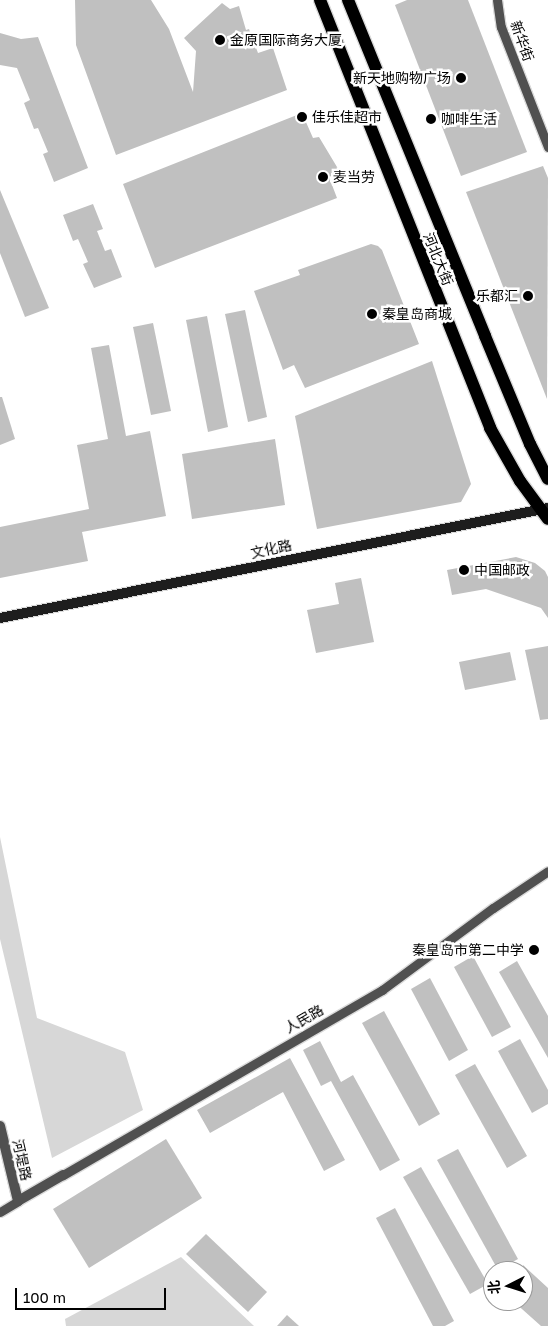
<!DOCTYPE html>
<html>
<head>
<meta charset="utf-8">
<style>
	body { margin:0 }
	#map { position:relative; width:548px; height:1326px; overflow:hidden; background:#fff; font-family:"Golos Text","Noto Sans SC",sans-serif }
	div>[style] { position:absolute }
	.green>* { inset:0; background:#d7d7d7 }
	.building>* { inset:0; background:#c0c0c0 }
	.roads { filter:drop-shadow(1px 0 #dbdbdb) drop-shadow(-1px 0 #dbdbdb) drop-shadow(0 1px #dbdbdb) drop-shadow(0 -1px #dbdbdb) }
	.minor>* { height:9px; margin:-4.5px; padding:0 4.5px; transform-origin:4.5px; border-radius:4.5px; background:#505050 }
	.tertiary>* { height:10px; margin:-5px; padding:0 5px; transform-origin:5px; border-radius:5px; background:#505050 }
	.secondary>* { height:10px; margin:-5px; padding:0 5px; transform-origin:5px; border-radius:5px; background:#1d1d1d }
	.primary>* { height:12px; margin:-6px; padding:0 6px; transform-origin:6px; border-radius:6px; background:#000 }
	.dots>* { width:14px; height:14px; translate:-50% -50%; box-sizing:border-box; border:2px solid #fff; border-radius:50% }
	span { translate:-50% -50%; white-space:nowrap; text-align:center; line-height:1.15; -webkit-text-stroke:5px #fff; paint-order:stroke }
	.poi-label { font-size:14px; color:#000 }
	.left { translate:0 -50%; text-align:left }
	.right { translate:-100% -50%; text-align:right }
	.street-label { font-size:14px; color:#000 }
	.north { position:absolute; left:483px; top:1261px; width:50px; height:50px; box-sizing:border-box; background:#fff; border:1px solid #999; border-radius:50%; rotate:265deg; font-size:14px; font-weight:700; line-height:20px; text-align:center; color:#000 }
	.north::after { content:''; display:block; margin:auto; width:18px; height:22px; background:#000; clip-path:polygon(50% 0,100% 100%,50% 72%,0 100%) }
	.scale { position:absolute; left:15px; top:1288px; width:151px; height:22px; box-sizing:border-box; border:2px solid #000; border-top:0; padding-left:6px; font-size:15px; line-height:18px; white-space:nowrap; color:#000; -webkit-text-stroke:4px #fff; paint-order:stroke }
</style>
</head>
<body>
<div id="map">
	<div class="green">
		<div style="clip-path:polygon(0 837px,37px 1018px,125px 1052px,143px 1110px,52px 1158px,0 939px)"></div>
		<div style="clip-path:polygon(181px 1257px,254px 1326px,66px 1326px,65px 1319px)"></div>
	</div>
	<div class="building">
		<div style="clip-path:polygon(75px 0,151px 0,169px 29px,193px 92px,196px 51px,184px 38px,222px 3px,230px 9px,239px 6px,246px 30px,249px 29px,258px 53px,273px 48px,287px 90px,116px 155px,76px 45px)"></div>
		<div style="clip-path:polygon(407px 0,468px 0,527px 152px,461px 176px,395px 5px)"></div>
		<div style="clip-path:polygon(0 33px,21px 39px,38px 37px,88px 168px,54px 182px,43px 154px,48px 152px,38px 128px,34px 129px,24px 103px,30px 100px,17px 68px,0 65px)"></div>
		<div style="clip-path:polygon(302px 113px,313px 138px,319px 137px,340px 172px,329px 177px,337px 198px,155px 268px,123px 184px)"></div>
		<div style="clip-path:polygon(543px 166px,548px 178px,547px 399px,466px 192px)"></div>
		<div style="clip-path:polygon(0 190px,49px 308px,25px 317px,0 253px)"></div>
		<div style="clip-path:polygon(93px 204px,103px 229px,97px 231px,105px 251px,111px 249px,122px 277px,94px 288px,83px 264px,88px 262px,78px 239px,73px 241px,63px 215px)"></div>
		<div style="clip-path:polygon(371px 244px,378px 246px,382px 250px,419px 344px,305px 388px,294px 365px,283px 370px,254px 291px,300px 275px,298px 270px)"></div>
		<div style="clip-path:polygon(245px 310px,267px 417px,248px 422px,225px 314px)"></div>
		<div style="clip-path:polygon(207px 316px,228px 427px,208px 432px,186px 320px)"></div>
		<div style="clip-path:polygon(153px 323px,171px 411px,151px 415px,133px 327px)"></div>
		<div style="clip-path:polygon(109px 345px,126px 436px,150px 431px,166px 516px,82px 532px,88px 561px,0 578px,0 527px,89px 509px,77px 445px,108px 439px,91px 348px)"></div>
		<div style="clip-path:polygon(432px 361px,471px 484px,461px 502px,317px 529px,295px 416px)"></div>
		<div style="clip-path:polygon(0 397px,2px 397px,15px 439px,0 445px)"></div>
		<div style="clip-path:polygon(275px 439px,285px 505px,192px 519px,182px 454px)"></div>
		<div style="clip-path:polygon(516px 557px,535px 563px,545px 571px,548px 577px,548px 618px,541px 608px,486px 589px,452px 595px,447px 570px)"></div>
		<div style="clip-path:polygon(361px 578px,374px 642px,316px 653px,307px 610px,339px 604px,335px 583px)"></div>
		<div style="clip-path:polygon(548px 646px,548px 719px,540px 720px,525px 650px)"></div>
		<div style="clip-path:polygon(510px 652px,516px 680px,465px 690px,459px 662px)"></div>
		<div style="clip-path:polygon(473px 956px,511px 1027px,492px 1037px,454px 967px)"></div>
		<div style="clip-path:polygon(517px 961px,548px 1016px,548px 1058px,499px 972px)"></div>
		<div style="clip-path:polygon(430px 978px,468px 1050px,449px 1061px,411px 989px)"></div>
		<div style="clip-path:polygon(384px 1011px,440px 1114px,419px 1126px,362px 1023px)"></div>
		<div style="clip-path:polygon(520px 1039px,548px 1090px,548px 1104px,532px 1113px,498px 1051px)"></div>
		<div style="clip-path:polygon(320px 1041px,341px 1082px,353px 1075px,400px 1160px,380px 1171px,331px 1081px,321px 1086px,303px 1050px)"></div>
		<div style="clip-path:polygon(290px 1058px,345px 1160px,324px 1171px,283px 1092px,210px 1133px,197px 1110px)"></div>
		<div style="clip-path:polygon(475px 1064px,527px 1156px,507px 1168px,455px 1075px)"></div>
		<div style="clip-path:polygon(166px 1139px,202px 1198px,89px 1268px,53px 1209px)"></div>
		<div style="clip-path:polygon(458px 1149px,518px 1259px,498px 1270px,437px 1160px)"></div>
		<div style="clip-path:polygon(421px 1167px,488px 1284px,470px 1294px,403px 1177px)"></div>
		<div style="clip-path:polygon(395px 1208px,454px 1321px,445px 1326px,433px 1326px,376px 1218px)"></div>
		<div style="clip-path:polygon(206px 1234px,267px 1292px,248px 1312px,186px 1254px)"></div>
		<div style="clip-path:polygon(523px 1265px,548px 1288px,548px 1326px,541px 1326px,513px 1301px,523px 1301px)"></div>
		<div style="clip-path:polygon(287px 1315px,299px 1326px,277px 1326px)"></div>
	</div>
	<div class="roads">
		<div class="minor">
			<div style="left:497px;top:0;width:27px;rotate:82deg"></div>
			<div style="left:501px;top:27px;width:129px;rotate:68.6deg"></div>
			<div style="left:63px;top:1175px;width:369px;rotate:-30.1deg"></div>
			<div style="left:382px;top:990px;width:138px;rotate:-36.5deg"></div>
			<div style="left:493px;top:908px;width:66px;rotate:-33.9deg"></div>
			<div style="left:0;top:1212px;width:21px;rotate:-31deg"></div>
		</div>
		<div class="tertiary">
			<div style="left:0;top:1126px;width:77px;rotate:76.5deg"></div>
			<div style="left:18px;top:1201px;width:52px;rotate:-30deg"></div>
		</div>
		<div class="secondary">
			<div style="left:0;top:618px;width:559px;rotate:-11.35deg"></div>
		</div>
		<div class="primary">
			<div style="left:320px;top:0;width:461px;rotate:68.3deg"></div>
			<div style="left:490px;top:428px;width:61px;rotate:60.5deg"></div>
			<div style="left:520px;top:481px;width:47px;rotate:53.6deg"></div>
			<div style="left:348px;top:0;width:363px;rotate:67.8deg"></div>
			<div style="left:485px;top:336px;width:117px;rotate:67.4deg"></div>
			<div style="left:530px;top:444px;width:39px;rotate:63deg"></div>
		</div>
	</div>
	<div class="dots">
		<div style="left:220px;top:40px;background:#000"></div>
		<div style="left:461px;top:78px;background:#000"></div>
		<div style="left:302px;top:117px;background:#000"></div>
		<div style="left:431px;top:119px;background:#000"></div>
		<div style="left:323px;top:177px;background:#000"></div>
		<div style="left:528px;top:296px;background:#000"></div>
		<div style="left:372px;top:314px;background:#000"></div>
		<div style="left:464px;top:570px;background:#000"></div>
		<div style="left:534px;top:950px;background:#000"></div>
	</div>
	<div class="poi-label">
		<span class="left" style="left:230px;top:40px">金原国际商务大厦</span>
		<span class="right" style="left:451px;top:78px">新天地购物广场</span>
		<span class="left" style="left:312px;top:117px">佳乐佳超市</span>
		<span class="left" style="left:441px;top:119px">咖啡生活</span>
		<span class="left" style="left:333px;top:177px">麦当劳</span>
		<span class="right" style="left:518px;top:296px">乐都汇</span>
		<span class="left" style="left:382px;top:314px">秦皇岛商城</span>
		<span class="left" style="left:474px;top:570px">中国邮政</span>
		<span class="right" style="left:524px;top:950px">秦皇岛市第二中学</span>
	</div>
	<div class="street-label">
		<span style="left:522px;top:41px;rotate:70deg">新华街</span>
		<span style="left:438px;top:259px;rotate:68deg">河北大街</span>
		<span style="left:271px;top:549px;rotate:-12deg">文化路</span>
		<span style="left:304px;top:1019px;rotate:-30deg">人民路</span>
		<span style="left:22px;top:1160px;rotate:77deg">河堤路</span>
	</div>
	<div class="north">北</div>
	<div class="scale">100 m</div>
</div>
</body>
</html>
